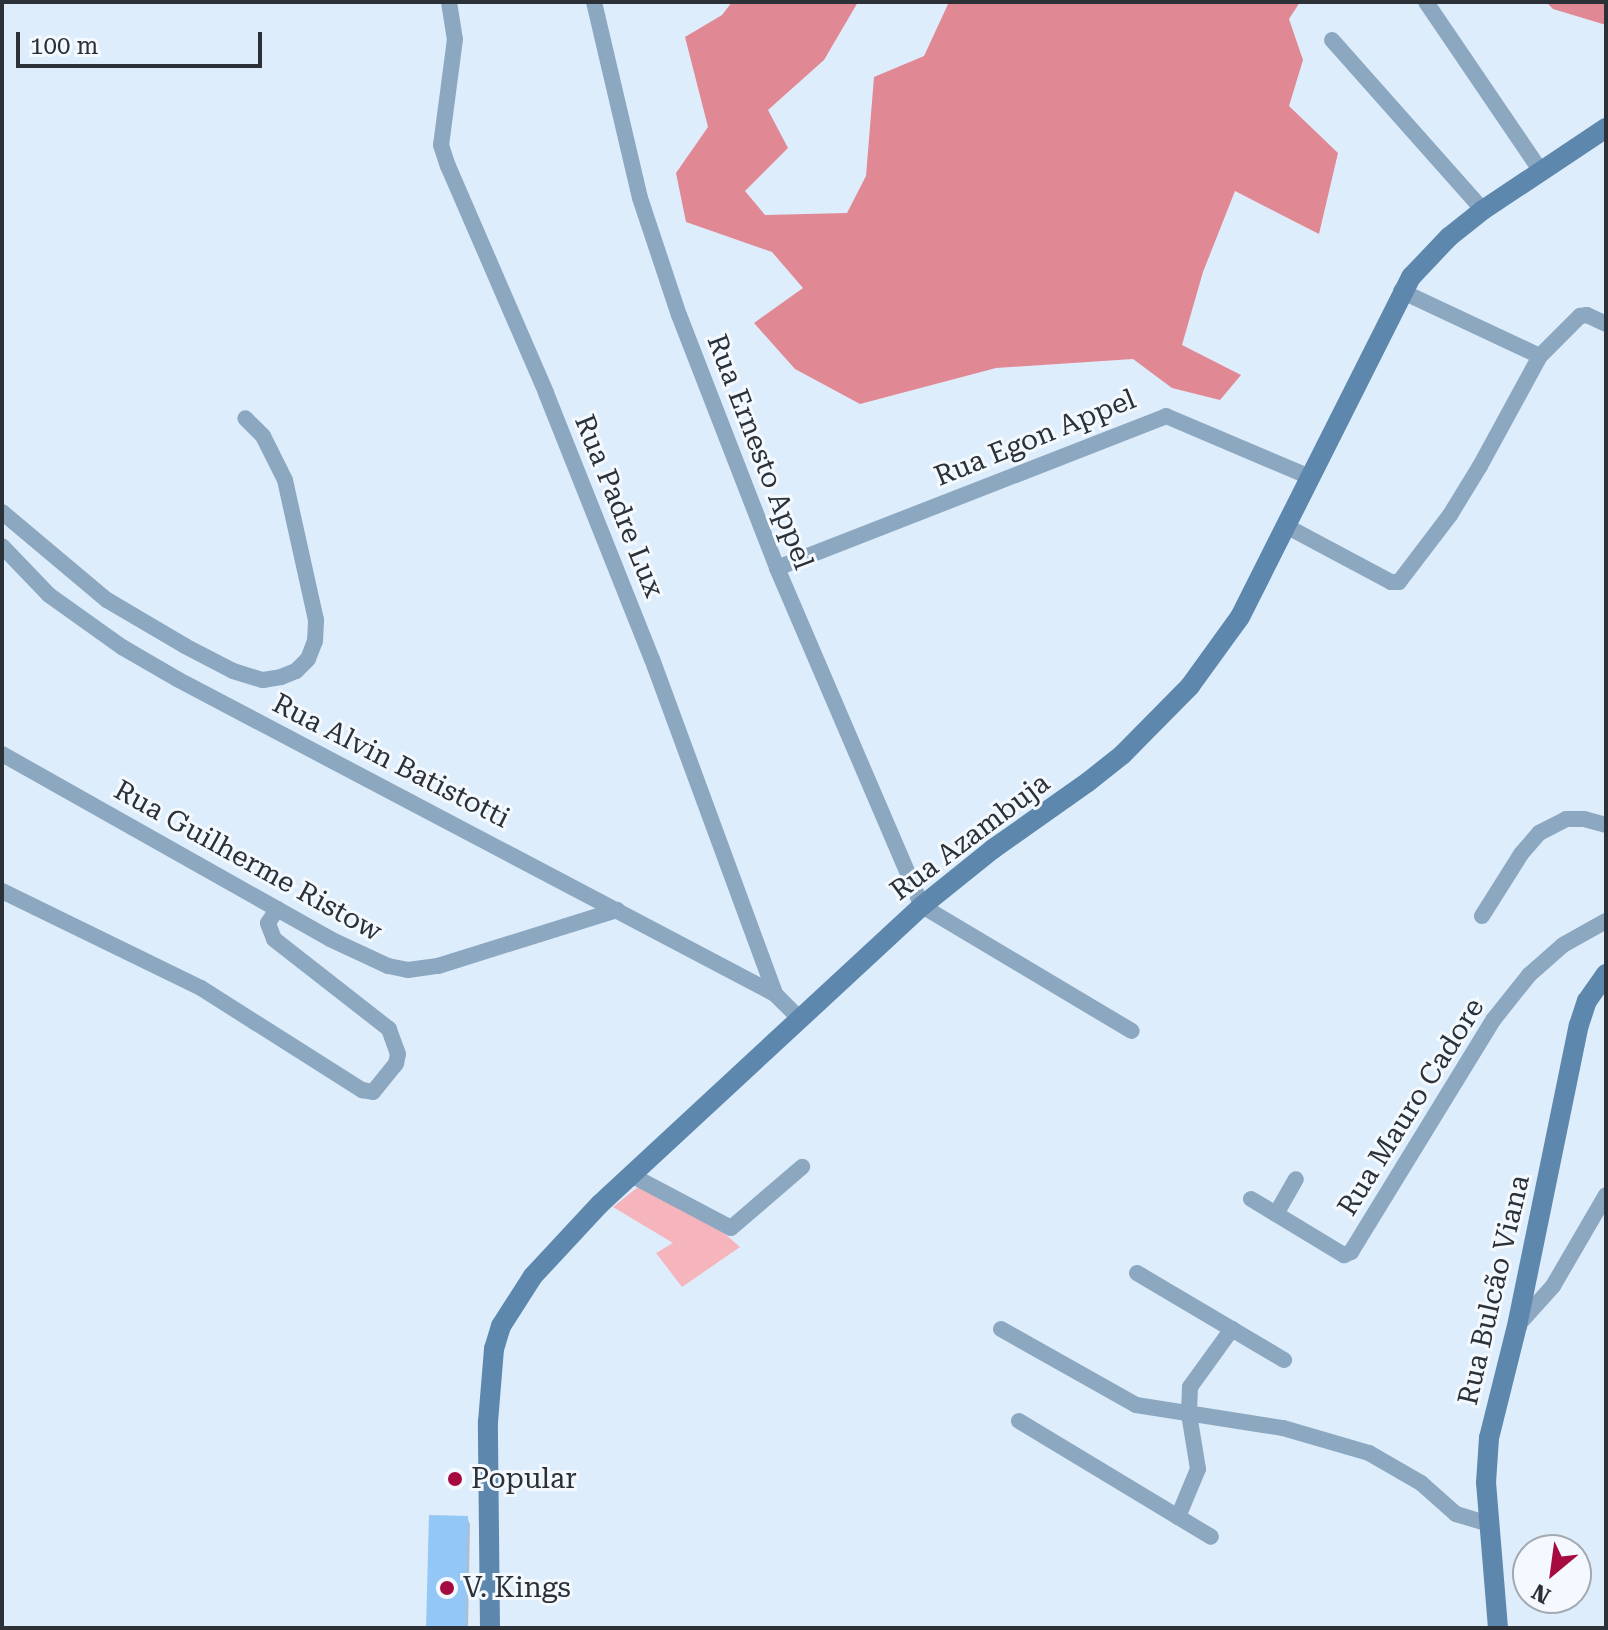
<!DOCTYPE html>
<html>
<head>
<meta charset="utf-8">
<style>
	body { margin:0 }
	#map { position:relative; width:1608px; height:1630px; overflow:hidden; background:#deedfb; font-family:"Roboto Serif",serif }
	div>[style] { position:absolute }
	.green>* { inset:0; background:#f6b5bc }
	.forest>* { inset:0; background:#e08995 }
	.shadow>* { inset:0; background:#0003 }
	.building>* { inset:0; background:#93c8f6 }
	.street>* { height:16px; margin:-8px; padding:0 8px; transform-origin:8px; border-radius:8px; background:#8ca8c1 }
	.secondary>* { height:20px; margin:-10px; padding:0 10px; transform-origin:10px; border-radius:10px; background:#5d87ac }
	.dots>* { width:22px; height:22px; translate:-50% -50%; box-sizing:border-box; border:4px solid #f3f9ff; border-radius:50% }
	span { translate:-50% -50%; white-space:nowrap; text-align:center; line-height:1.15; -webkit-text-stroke:6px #f3f9ff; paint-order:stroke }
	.street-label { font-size:28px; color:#2b3137 }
	.poi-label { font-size:28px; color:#2b3137 }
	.left { translate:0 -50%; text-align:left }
	.frame { position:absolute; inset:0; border:4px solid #2b3137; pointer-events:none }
	.north { position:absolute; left:1512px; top:1534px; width:80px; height:80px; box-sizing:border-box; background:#f3f9ff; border:2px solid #a3a9af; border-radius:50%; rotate:209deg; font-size:22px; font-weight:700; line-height:32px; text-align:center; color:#2b3137 }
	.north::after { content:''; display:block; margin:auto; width:28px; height:36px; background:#a50b3f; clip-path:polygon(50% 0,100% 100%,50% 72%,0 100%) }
	.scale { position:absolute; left:16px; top:32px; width:246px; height:36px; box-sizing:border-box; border:4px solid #2b3137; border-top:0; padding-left:10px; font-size:24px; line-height:28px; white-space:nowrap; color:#2b3137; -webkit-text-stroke:6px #f3f9ff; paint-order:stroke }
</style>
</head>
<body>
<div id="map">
	<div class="green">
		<div style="clip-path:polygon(638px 1187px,718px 1228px,740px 1247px,682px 1287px,656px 1253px,673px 1243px,613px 1207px)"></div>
	</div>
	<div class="forest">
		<div style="clip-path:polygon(732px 2px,858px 2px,824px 60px,768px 110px,788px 148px,745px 191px,765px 215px,847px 213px,866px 176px,874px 77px,924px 56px,949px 2px,1300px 2px,1289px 19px,1303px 60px,1289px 106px,1338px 153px,1319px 234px,1235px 191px,1203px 272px,1182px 345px,1241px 375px,1220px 400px,1172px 388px,1133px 359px,996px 368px,860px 404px,795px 369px,754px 323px,803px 288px,772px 252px,686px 222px,676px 173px,708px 127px,685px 37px,722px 15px)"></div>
		<div style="clip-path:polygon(1546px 2px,1606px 2px,1606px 25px,1553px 9px)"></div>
	</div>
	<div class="shadow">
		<div style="clip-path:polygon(467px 1518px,470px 1524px,468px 1628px,428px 1628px)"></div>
	</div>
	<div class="building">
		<div style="clip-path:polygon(429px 1515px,468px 1516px,466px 1628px,426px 1628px)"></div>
	</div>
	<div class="street">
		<div style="left:449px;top:2px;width:37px;rotate:81deg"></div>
		<div style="left:455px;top:39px;width:107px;rotate:97.5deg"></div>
		<div style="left:441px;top:145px;width:22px;rotate:72deg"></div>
		<div style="left:448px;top:166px;width:247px;rotate:66.6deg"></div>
		<div style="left:546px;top:393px;width:286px;rotate:68.3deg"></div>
		<div style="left:652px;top:659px;width:357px;rotate:69.8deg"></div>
		<div style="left:775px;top:994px;width:34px;rotate:45deg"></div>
		<div style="left:594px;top:2px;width:201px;rotate:76.8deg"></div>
		<div style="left:640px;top:198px;width:123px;rotate:71.6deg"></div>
		<div style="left:679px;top:315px;width:271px;rotate:68.8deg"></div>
		<div style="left:777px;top:568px;width:368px;rotate:66.8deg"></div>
		<div style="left:922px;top:906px;width:244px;rotate:30.8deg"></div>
		<div style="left:1426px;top:2px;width:203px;rotate:55.8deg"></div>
		<div style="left:1332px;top:40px;width:227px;rotate:48.4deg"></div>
		<div style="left:1401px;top:291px;width:153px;rotate:25.1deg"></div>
		<div style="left:2px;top:512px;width:137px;rotate:40deg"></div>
		<div style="left:107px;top:600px;width:91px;rotate:30.5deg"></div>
		<div style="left:185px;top:646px;width:54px;rotate:27.5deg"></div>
		<div style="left:233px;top:671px;width:31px;rotate:17deg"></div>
		<div style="left:263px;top:680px;width:18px;rotate:-9deg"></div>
		<div style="left:281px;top:677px;width:16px;rotate:-22deg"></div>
		<div style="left:296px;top:671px;width:17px;rotate:-45deg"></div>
		<div style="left:308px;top:659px;width:19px;rotate:-69deg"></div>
		<div style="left:315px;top:641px;width:21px;rotate:-87deg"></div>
		<div style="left:316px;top:620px;width:143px;rotate:-102.5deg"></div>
		<div style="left:285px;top:480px;width:49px;rotate:-116.6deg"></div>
		<div style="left:263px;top:436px;width:25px;rotate:-135deg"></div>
		<div style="left:1286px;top:526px;width:119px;rotate:28.1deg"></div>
		<div style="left:1391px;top:582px;width:8px"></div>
		<div style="left:1399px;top:582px;width:84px;rotate:-52.7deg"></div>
		<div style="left:1450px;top:515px;width:57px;rotate:-58.5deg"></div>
		<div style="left:1480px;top:466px;width:125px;rotate:-61.4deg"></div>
		<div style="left:1540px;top:356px;width:57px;rotate:-45deg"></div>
		<div style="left:1580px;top:316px;width:7px;rotate:-8deg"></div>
		<div style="left:1587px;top:315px;width:21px;rotate:25deg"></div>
		<div style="left:2px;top:546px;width:68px;rotate:46.2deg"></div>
		<div style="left:49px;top:595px;width:90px;rotate:35.5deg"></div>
		<div style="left:122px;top:647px;width:64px;rotate:30.2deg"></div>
		<div style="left:177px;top:679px;width:676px;rotate:27.78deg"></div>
		<div style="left:777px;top:568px;width:418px;rotate:-21.3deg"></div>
		<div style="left:1166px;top:416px;width:156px;rotate:23deg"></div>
		<div style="left:2px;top:754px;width:377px;rotate:29.4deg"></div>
		<div style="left:330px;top:939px;width:64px;rotate:25deg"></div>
		<div style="left:388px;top:966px;width:20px;rotate:11deg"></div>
		<div style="left:408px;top:970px;width:30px;rotate:-8deg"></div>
		<div style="left:438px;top:966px;width:188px;rotate:-17.4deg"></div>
		<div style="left:2px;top:891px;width:221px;rotate:26deg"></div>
		<div style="left:201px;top:988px;width:191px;rotate:32.4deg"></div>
		<div style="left:362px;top:1090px;width:11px;rotate:10deg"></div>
		<div style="left:373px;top:1092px;width:36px;rotate:-51deg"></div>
		<div style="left:396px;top:1064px;width:10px;rotate:-79deg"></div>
		<div style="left:398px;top:1054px;width:27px;rotate:-110deg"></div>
		<div style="left:389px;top:1029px;width:146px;rotate:-142deg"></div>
		<div style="left:274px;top:939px;width:17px;rotate:-111deg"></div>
		<div style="left:268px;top:923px;width:17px;rotate:-57deg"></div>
		<div style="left:1482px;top:916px;width:73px;rotate:-57.8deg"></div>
		<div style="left:1521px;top:854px;width:28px;rotate:-49deg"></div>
		<div style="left:1539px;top:833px;width:30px;rotate:-27deg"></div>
		<div style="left:1566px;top:819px;width:18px"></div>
		<div style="left:1584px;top:819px;width:23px;rotate:15deg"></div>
		<div style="left:631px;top:1175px;width:113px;rotate:27.9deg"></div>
		<div style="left:731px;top:1228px;width:94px;rotate:-40.7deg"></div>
		<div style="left:1251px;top:1199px;width:109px;rotate:31.1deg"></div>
		<div style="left:1344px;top:1255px;width:8px;rotate:-23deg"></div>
		<div style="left:1351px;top:1252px;width:273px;rotate:-58.5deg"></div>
		<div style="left:1494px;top:1019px;width:56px;rotate:-51.5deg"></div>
		<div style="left:1529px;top:975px;width:45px;rotate:-41.4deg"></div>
		<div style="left:1563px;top:945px;width:49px;rotate:-29.2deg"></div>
		<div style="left:1276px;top:1214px;width:40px;rotate:-60.3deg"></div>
		<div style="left:1137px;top:1273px;width:171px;rotate:30.6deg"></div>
		<div style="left:1517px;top:1326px;width:54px;rotate:-48deg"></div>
		<div style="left:1553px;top:1286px;width:105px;rotate:-59.8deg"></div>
		<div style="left:1001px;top:1329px;width:155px;rotate:29.4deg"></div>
		<div style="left:1136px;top:1405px;width:149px;rotate:8.9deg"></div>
		<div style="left:1283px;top:1428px;width:90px;rotate:16.2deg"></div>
		<div style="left:1369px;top:1453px;width:60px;rotate:30deg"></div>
		<div style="left:1421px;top:1483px;width:47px;rotate:41.5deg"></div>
		<div style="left:1456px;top:1514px;width:34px;rotate:17deg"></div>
		<div style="left:1019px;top:1421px;width:224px;rotate:31.1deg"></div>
		<div style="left:1178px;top:1517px;width:52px;rotate:-67.4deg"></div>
		<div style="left:1198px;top:1469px;width:56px;rotate:-99.3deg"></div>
		<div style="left:1189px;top:1414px;width:27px;rotate:-88deg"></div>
		<div style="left:1190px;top:1387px;width:72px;rotate:-54.1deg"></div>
	</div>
	<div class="secondary">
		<div style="left:490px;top:1628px;width:206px;rotate:-90.6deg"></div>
		<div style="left:488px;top:1422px;width:73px;rotate:-85.3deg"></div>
		<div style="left:494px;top:1349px;width:24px;rotate:-73deg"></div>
		<div style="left:501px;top:1326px;width:59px;rotate:-57.4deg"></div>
		<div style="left:533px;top:1276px;width:98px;rotate:-47.1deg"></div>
		<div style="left:600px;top:1204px;width:439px;rotate:-42.8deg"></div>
		<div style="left:922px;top:906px;width:91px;rotate:-38.8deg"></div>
		<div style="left:993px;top:849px;width:116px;rotate:-35.2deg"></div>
		<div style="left:1088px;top:782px;width:43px;rotate:-38.5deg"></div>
		<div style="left:1122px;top:755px;width:97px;rotate:-45.4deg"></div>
		<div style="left:1190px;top:686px;width:85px;rotate:-54.1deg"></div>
		<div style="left:1240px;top:617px;width:381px;rotate:-63.3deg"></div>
		<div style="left:1411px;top:277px;width:55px;rotate:-46.5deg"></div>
		<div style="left:1449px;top:237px;width:43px;rotate:-38.5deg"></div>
		<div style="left:1483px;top:210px;width:148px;rotate:-33.7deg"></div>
		<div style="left:1498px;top:1628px;width:145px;rotate:-94.7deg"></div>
		<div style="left:1486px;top:1483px;width:45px;rotate:-86.2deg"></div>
		<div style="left:1489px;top:1438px;width:115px;rotate:-76deg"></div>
		<div style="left:1517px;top:1326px;width:307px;rotate:-78.4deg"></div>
		<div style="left:1579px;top:1025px;width:25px;rotate:-72deg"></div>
		<div style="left:1587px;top:1001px;width:33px;rotate:-55deg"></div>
	</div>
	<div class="dots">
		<div style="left:455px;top:1479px;background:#a50b3f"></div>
		<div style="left:447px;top:1588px;background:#a50b3f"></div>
	</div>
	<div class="street-label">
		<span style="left:1035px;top:438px;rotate:-22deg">Rua Egon Appel</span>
		<span style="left:760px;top:452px;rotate:69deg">Rua Ernesto Appel</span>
		<span style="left:619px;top:506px;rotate:68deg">Rua Padre Lux</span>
		<span style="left:391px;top:761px;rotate:27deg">Rua Alvin Batistotti</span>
		<span style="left:970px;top:837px;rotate:-37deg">Rua Azambuja</span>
		<span style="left:248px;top:861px;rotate:29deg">Rua Guilherme Ristow</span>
		<span style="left:1411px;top:1107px;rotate:-58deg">Rua Mauro Cadore</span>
		<span style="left:1494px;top:1290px;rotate:-77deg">Rua Bulcão Viana</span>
	</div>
	<div class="poi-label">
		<span class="left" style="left:471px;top:1479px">Popular</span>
		<span class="left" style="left:463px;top:1588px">V. Kings</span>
	</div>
	<div class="frame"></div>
	<div class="north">N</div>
	<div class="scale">100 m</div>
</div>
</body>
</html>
